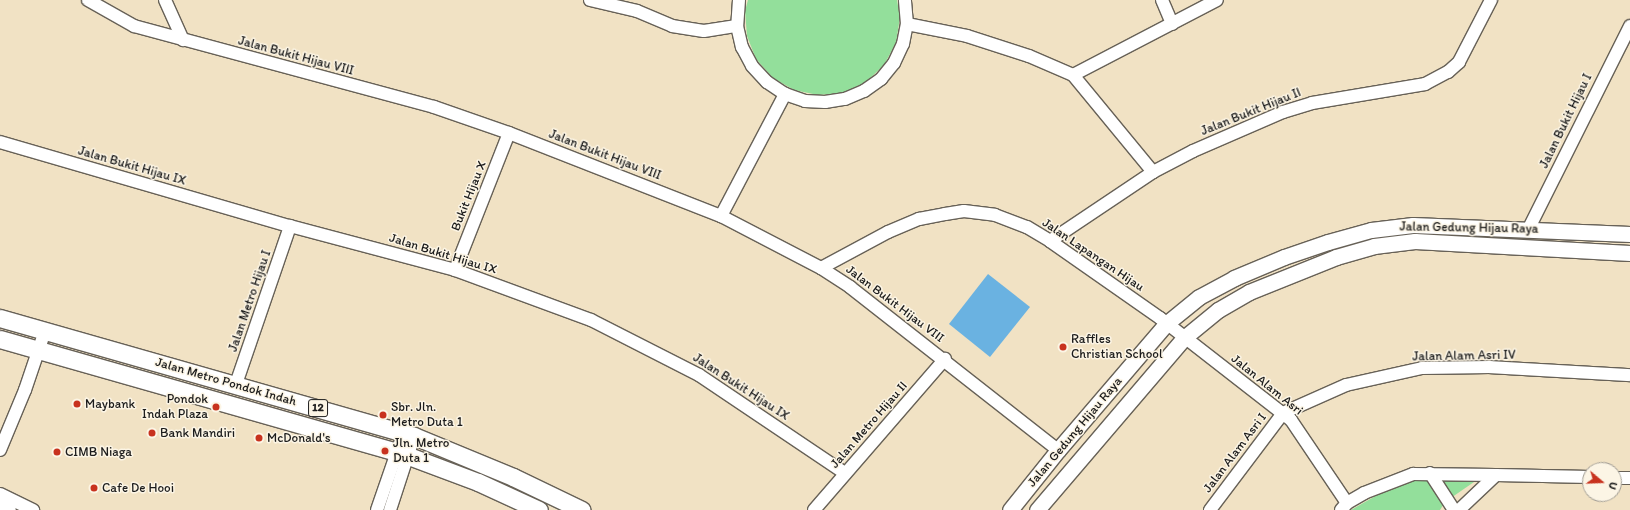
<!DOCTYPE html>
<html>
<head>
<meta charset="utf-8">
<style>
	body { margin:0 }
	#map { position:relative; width:1630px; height:510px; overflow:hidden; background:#f1e2c4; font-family:Itim,sans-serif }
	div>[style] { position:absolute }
	.green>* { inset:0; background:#93df9b }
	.water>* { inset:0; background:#6ab2e1 }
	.roads { filter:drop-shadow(1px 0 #676157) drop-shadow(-1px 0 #676157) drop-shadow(0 1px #676157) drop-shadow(0 -1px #676157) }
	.minor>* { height:12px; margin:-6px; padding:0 6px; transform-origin:6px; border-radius:6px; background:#fff }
	.major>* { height:15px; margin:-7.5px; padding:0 7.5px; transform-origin:7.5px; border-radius:7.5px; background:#fff }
	.highway>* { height:17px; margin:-8.5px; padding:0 8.5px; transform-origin:8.5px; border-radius:8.5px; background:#fff }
	.dots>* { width:11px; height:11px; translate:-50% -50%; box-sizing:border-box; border:2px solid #fcf5e5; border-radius:50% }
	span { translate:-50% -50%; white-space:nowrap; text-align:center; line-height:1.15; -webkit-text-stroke:3px #fcf5e5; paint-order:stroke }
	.shield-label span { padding:1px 3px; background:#fcf5e5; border:1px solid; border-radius:3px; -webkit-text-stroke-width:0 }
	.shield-label { font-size:12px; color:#1c1c1c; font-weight:700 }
	.street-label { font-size:13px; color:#1c1c1c }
	.poi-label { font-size:13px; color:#1c1c1c }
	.left { translate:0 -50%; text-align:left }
	.right { translate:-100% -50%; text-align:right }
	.north { position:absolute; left:1582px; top:462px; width:40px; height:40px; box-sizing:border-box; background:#fcf5e5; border:1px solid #a29e95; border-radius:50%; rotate:109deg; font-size:11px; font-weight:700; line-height:16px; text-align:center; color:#1c1c1c }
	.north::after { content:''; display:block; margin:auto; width:14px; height:18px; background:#c8321e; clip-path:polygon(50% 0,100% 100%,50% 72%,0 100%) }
</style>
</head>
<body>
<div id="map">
	<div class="green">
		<div style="clip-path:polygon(748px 0,897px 0,900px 17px,896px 43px,884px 65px,866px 82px,843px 93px,818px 95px,794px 90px,773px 78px,756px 59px,747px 36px,745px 11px)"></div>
		<div style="clip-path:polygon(1417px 478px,1474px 482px,1445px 502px,1440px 510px,1351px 510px,1386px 490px)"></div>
	</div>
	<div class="water">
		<div style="clip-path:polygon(988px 274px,1030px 307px,990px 357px,949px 324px)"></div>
	</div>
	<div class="roads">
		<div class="minor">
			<div style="left:88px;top:0;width:53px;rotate:29.5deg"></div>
			<div style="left:134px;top:26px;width:311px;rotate:15.1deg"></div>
			<div style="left:434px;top:107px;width:79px;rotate:19.1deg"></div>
			<div style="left:509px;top:133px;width:228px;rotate:21.4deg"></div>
			<div style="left:721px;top:216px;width:113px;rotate:27.5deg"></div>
			<div style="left:821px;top:268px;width:35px;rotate:33deg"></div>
			<div style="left:850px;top:287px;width:264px;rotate:38.1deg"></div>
			<div style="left:165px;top:0;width:44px;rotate:65.8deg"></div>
			<div style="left:590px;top:0;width:48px;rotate:13.2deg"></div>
			<div style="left:637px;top:11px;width:38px;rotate:23deg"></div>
			<div style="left:672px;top:26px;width:32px;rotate:9deg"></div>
			<div style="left:704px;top:31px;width:33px;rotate:-9deg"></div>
			<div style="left:739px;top:0;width:26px;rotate:94deg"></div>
			<div style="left:737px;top:26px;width:22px;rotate:77deg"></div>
			<div style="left:742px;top:47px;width:21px;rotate:62deg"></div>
			<div style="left:752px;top:66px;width:22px;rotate:47deg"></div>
			<div style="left:767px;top:82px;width:22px;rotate:34deg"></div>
			<div style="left:785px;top:94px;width:21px;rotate:19deg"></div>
			<div style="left:805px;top:101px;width:20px;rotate:3deg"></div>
			<div style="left:825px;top:102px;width:20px;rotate:-9deg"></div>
			<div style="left:845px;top:99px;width:21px;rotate:-23deg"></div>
			<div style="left:864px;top:91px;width:21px;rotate:-35deg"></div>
			<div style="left:881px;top:79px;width:21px;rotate:-51deg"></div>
			<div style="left:894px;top:63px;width:21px;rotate:-65deg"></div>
			<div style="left:903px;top:44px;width:20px;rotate:-79deg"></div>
			<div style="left:907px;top:24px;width:24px;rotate:-95deg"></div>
			<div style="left:1162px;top:0;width:26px;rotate:67deg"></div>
			<div style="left:907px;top:24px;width:61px;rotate:11.3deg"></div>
			<div style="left:967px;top:36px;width:65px;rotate:17.9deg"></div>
			<div style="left:1029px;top:56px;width:48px;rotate:23.4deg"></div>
			<div style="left:1073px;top:75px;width:126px;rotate:50.5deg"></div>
			<div style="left:1073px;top:75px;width:162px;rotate:-27.5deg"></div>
			<div style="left:0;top:142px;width:302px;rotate:16.2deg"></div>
			<div style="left:290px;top:226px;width:171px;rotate:14.9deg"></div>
			<div style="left:455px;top:270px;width:145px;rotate:20.2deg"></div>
			<div style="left:591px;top:320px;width:121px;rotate:27deg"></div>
			<div style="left:699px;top:375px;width:176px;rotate:33.9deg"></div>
			<div style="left:721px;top:216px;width:138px;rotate:-62.3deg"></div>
			<div style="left:1529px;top:228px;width:226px;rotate:-63.4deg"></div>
			<div style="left:1050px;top:241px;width:124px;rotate:-33.8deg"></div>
			<div style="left:1153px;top:172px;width:45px;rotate:-27.7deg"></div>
			<div style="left:1193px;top:151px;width:98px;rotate:-23.4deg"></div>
			<div style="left:1283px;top:112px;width:30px;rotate:-17deg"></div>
			<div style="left:1312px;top:103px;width:115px;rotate:-9.5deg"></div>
			<div style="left:1425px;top:84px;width:26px;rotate:-28deg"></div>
			<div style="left:1448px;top:72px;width:15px;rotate:-42deg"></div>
			<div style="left:1459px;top:62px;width:70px;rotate:-62.7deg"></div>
			<div style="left:821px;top:268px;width:76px;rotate:-28.2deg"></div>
			<div style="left:888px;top:232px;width:34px;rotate:-23deg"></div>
			<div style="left:919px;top:219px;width:26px;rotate:-11deg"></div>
			<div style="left:945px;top:214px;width:19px;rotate:-9deg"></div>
			<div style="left:964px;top:211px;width:31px;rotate:7deg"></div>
			<div style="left:995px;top:215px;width:34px;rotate:21deg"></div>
			<div style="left:1027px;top:227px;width:27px;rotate:31deg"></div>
			<div style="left:1050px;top:241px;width:134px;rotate:35deg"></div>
			<div style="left:1160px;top:318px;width:166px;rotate:37.9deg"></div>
			<div style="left:1291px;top:420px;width:100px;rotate:56deg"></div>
			<div style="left:455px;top:270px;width:147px;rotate:-68.5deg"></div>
			<div style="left:236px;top:384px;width:167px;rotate:-71.1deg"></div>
			<div style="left:0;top:450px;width:65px;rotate:-67.4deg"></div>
			<div style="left:25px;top:390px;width:62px;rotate:-71.3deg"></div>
			<div style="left:1430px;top:473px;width:44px;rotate:57deg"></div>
			<div style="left:1614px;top:478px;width:16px"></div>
			<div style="left:0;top:494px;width:37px;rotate:26deg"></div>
			<div style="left:0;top:505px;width:11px;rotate:27deg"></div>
			<div style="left:377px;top:510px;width:83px;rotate:-70.9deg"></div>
			<div style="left:390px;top:510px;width:78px;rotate:-72deg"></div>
			<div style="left:814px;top:510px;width:200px;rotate:-49.1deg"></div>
			<div style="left:1210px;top:510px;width:121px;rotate:-53deg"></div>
			<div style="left:1283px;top:413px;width:69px;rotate:-24deg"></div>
			<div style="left:1346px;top:385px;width:78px;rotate:-12.6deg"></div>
			<div style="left:1422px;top:368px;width:68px;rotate:-0.8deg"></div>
			<div style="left:1490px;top:367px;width:140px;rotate:3.3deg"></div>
			<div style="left:1341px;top:510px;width:9px;rotate:-49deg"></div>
			<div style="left:1347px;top:503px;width:20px;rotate:-30deg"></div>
			<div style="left:1364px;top:493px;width:53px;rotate:-21.2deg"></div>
			<div style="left:1413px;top:474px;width:83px;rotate:0.7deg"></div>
			<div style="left:1459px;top:510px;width:51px;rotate:-43.4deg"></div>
			<div style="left:1496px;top:475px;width:94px;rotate:1.2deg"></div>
		</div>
		<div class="major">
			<div style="left:1010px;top:510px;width:77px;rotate:-51.3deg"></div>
			<div style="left:1058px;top:450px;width:167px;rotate:-49.4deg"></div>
			<div style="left:1167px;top:323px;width:41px;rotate:-39.1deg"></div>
			<div style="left:1199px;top:297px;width:40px;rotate:-28deg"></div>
			<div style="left:1234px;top:278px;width:54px;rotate:-22.8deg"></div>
			<div style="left:1284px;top:257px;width:46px;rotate:-18.8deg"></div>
			<div style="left:1328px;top:242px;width:45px;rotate:-15.6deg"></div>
			<div style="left:1371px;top:230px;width:42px;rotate:-6.8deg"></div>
			<div style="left:1413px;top:225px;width:217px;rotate:2.4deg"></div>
			<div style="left:1037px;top:510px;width:228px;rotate:-49.5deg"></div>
			<div style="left:1185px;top:337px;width:43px;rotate:-39.3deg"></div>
			<div style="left:1218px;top:310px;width:36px;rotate:-30deg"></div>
			<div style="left:1249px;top:292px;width:94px;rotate:-21.9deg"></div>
			<div style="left:1336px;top:257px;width:40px;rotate:-16deg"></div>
			<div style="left:1374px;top:246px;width:41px;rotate:-7deg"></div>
			<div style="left:1415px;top:241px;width:215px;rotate:3.2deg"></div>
		</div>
		<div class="highway">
			<div style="left:0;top:318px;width:430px;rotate:15.9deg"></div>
			<div style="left:414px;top:436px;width:107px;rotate:22.5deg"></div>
			<div style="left:513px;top:477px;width:76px;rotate:25.6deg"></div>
			<div style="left:0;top:339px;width:414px;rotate:15.9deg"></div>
			<div style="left:398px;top:452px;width:85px;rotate:20.6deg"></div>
			<div style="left:478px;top:482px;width:67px;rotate:24.7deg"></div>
		</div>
	</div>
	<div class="dots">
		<div style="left:1063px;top:347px;background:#c8321e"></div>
		<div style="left:77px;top:404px;background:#c8321e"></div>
		<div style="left:216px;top:407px;background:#c8321e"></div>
		<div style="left:383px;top:415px;background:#c8321e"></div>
		<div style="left:152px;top:433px;background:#c8321e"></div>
		<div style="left:259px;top:438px;background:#c8321e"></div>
		<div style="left:385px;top:451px;background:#c8321e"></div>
		<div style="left:57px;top:452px;background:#c8321e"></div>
		<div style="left:94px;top:488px;background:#c8321e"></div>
	</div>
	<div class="shield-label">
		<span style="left:318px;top:408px">12</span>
	</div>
	<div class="street-label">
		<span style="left:296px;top:56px;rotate:15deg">Jalan Bukit Hijau VIII</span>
		<span style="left:1251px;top:112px;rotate:-22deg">Jalan Bukit Hijau II</span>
		<span style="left:1566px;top:121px;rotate:-64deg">Jalan Bukit Hijau I</span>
		<span style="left:605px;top:155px;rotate:21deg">Jalan Bukit Hijau VIII</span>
		<span style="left:132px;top:166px;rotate:16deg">Jalan Bukit Hijau IX</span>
		<span style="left:469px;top:196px;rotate:-68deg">Bukit Hijau X</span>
		<span style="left:1469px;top:228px;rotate:1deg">Jalan Gedung Hijau Raya</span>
		<span style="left:443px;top:254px;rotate:17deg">Jalan Bukit Hijau IX</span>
		<span style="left:1093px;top:255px;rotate:34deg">Jalan Lapangan Hijau</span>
		<span style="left:250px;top:301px;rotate:-71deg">Jalan Metro Hijau I</span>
		<span style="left:895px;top:304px;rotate:37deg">Jalan Bukit Hijau VIII</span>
		<span style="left:1464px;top:356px;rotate:-1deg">Jalan Alam Asri IV</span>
		<span style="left:226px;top:382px;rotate:16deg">Jalan Metro Pondok Indah</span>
		<span style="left:1267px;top:385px;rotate:39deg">Jalan Alam Asri</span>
		<span style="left:741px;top:387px;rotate:33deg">Jalan Bukit Hijau IX</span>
		<span style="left:869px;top:425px;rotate:-49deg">Jalan Metro Hijau II</span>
		<span style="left:1075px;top:432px;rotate:-50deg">Jalan Gedung Hijau Raya</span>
		<span style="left:1235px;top:453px;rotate:-53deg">Jalan Alam Asri I</span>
	</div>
	<div class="poi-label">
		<span class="left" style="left:1071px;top:347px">Raffles<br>Christian School</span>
		<span class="right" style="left:208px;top:407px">Pondok<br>Indah Plaza</span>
		<span class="left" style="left:85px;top:404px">Maybank</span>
		<span class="left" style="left:391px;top:415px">Sbr. Jln.<br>Metro Duta 1</span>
		<span class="left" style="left:160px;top:433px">Bank Mandiri</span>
		<span class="left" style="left:267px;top:438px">McDonald's</span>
		<span class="left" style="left:393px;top:451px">Jln. Metro<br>Duta 1</span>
		<span class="left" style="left:65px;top:452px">CIMB Niaga</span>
		<span class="left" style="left:102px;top:488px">Cafe De Hooi</span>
	</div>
	<div class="north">U</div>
</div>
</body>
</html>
